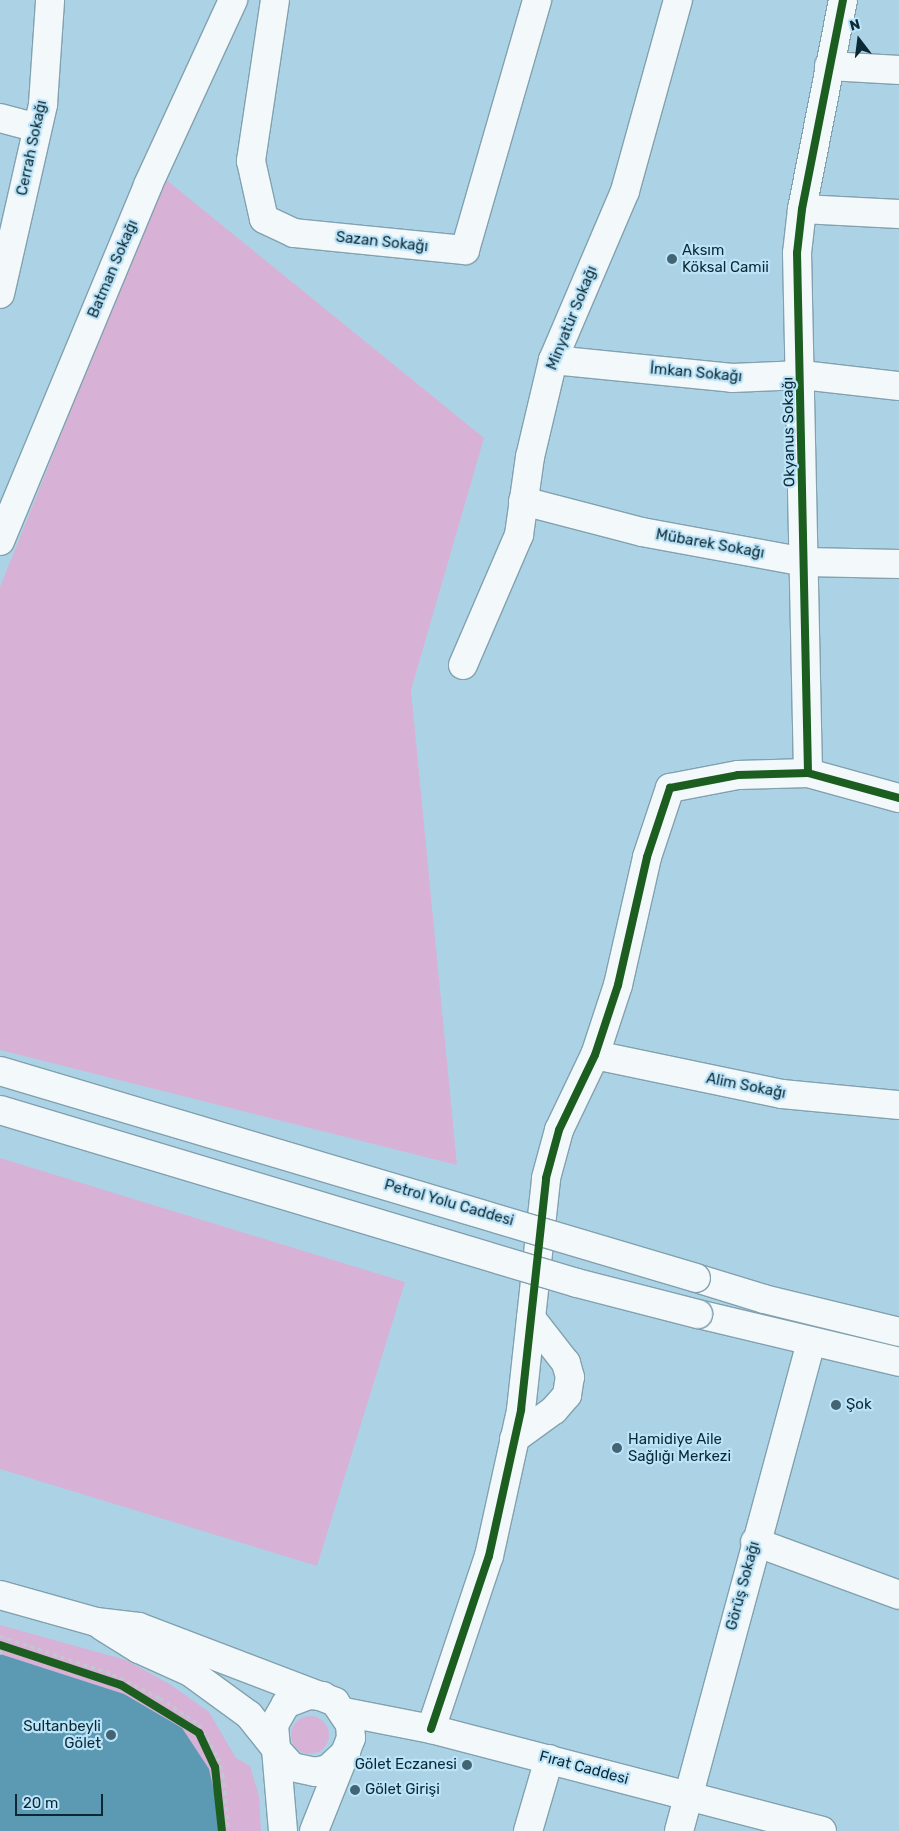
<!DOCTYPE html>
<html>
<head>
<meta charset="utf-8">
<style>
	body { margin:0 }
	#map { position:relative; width:899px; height:1831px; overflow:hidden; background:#acd3e5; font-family:Rubik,sans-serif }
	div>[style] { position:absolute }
	.green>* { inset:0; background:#d7b2d6 }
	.round { border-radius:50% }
	.water>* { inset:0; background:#5c99b3 }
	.path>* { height:3px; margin-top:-1.5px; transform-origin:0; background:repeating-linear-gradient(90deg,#bfcad0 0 4px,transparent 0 8px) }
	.roads { filter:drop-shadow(1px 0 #82a1af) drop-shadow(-1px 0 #82a1af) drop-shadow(0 1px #82a1af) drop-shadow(0 -1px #82a1af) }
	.minor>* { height:28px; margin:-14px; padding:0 14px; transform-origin:14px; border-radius:14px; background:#f3f8fb }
	.tertiary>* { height:28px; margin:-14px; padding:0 14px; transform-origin:14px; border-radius:14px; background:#f3f8fb }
	.secondary>* { height:28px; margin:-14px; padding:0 14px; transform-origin:14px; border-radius:14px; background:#f3f8fb }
	.bridges { filter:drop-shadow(1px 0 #82a1af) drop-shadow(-1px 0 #82a1af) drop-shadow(0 1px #82a1af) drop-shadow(0 -1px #82a1af) }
	.secondary-bridge>* { height:28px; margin:-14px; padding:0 14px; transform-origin:14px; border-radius:14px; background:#f3f8fb }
	.cycleway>* { height:8px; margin:-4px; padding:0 4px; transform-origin:4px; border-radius:4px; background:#1b5e20 }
	.dots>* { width:14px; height:14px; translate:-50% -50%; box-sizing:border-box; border:2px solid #bce4f8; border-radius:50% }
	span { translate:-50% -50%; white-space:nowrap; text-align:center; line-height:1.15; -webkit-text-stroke:4.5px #bce4f8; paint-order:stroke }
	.street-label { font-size:15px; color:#0b2935 }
	.poi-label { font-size:15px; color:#0b2935 }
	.left { translate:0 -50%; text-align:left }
	.right { translate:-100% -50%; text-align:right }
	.north { position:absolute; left:834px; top:15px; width:50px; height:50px; -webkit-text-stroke:4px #bce4f8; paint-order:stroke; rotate:345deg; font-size:14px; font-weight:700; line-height:20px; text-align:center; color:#0b2935 }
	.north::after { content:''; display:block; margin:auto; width:18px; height:22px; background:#0b2935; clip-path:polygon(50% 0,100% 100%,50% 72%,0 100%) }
	.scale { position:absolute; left:15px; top:1794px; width:88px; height:22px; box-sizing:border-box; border:2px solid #0b2935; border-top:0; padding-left:6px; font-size:15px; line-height:18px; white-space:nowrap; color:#0b2935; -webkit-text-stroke:4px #bce4f8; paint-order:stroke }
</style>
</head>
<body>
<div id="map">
	<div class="green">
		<div style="clip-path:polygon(164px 178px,484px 438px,411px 690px,457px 1165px,0 1050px,0 587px)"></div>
		<div style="clip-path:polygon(0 1158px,405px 1282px,317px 1566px,0 1469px)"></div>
		<div style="clip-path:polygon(0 1625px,126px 1660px,171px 1685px,209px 1712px,236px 1758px,250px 1766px,259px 1796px,261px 1831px,0 1831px)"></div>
		<div class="round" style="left:291px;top:1716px;width:38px;height:38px"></div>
	</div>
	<div class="water">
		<div style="clip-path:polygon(0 1654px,124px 1694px,182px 1728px,209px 1769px,218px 1809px,218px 1831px,0 1831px)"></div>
	</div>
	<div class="path">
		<div style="left:0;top:1636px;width:119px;rotate:18.6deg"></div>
		<div style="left:113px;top:1674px;width:53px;rotate:27.1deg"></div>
		<div style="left:160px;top:1698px;width:47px;rotate:33.7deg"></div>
		<div style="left:199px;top:1724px;width:38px;rotate:60deg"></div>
		<div style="left:218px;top:1757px;width:19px;rotate:74deg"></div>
		<div style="left:223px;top:1775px;width:56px;rotate:83.9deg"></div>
		<div style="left:0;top:1654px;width:17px;rotate:-69deg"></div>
	</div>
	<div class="roads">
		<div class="minor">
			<div style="left:275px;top:0;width:163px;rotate:98.5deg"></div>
			<div style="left:251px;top:161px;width:59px;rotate:77.4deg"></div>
			<div style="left:264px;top:219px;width:33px;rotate:25deg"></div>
			<div style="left:294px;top:233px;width:172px;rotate:5.7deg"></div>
			<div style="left:465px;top:250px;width:260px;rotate:-73.9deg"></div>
			<div style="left:829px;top:66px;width:70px;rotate:3.3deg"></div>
			<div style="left:0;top:118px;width:38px;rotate:15deg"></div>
			<div style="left:802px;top:209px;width:97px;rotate:3deg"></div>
			<div style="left:0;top:294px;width:195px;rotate:-77.2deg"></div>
			<div style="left:43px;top:104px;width:104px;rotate:-86.1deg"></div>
			<div style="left:553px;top:360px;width:180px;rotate:5.7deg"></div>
			<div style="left:732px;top:378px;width:70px;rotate:-2.5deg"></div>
			<div style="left:802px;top:375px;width:98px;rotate:6.5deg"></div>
			<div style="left:523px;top:501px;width:123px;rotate:14.6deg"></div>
			<div style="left:642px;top:532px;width:167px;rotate:10.4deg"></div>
			<div style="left:806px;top:562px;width:93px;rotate:1.2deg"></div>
			<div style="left:463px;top:665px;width:142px;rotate:-66.7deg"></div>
			<div style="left:519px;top:535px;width:79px;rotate:-82deg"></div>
			<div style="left:530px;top:457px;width:100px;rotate:-76.7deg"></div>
			<div style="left:553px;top:360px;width:184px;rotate:-66.9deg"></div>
			<div style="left:625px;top:191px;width:198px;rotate:-74.5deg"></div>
			<div style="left:808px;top:773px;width:520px;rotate:-91.21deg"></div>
			<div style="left:797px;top:253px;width:44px;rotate:-83.5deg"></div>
			<div style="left:802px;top:209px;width:213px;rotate:-78.9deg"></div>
			<div style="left:595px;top:1055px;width:191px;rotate:11.8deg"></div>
			<div style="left:782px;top:1094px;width:118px;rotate:5.4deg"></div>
			<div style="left:514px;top:1439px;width:49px;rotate:-35.9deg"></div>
			<div style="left:554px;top:1410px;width:20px;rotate:-49deg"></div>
			<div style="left:567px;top:1395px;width:18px;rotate:-81deg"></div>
			<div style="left:570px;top:1377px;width:15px;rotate:-106deg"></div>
			<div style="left:566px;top:1363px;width:57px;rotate:-127.9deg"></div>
			<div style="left:755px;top:1542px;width:153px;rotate:20.2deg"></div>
			<div style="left:344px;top:1712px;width:89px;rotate:11.1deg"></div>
			<div style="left:431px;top:1729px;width:404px;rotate:14.6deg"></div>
			<div style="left:431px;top:1729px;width:182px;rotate:-71.5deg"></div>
			<div style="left:489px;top:1556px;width:149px;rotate:-77.6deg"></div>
			<div style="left:521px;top:1410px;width:233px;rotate:-83.8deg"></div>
			<div style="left:546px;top:1178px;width:50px;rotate:-74.8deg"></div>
			<div style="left:559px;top:1130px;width:83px;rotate:-64.4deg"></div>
			<div style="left:595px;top:1055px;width:74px;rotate:-71.8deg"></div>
			<div style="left:618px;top:985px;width:131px;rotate:-77.2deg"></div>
			<div style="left:647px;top:857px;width:73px;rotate:-71.6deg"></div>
			<div style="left:670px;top:788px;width:69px;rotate:-10.8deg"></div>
			<div style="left:738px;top:775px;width:70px;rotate:-1.6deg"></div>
			<div style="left:808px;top:773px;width:94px;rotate:15.4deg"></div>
			<div style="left:528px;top:1831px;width:75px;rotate:-73.7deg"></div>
			<div style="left:679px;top:1831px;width:507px;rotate:-74.89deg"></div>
		</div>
		<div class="tertiary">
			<div style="left:0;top:541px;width:386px;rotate:-67.4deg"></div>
			<div style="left:148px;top:185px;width:204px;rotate:-65.3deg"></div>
			<div style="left:0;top:1595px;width:100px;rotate:15.7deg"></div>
			<div style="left:96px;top:1622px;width:43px;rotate:6.6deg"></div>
			<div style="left:139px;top:1627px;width:210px;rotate:20.9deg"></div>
			<div style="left:335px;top:1702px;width:27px;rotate:56deg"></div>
			<div style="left:350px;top:1724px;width:14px;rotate:86deg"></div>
			<div style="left:351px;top:1738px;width:100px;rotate:111.7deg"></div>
			<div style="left:102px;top:1626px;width:44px;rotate:31.9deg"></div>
			<div style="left:139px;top:1649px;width:56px;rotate:24.3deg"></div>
			<div style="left:190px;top:1672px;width:73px;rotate:36.1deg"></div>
			<div style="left:249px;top:1715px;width:43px;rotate:51.5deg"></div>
			<div style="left:276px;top:1749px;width:82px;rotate:85.1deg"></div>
			<div style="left:323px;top:1696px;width:14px;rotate:-176deg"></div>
			<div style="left:309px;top:1695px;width:25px;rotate:159deg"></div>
			<div style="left:286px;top:1704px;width:24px;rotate:120deg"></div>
			<div style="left:274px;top:1725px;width:24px;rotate:85deg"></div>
			<div style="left:276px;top:1749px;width:24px;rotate:48deg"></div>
			<div style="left:292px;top:1767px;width:24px;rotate:12deg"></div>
			<div style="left:315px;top:1772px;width:13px;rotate:-13deg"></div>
			<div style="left:328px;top:1769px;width:25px;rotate:-43deg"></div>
		</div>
		<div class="secondary">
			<div style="left:696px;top:1278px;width:71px;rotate:17.2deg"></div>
			<div style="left:764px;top:1299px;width:139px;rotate:13.7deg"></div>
			<div style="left:698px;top:1314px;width:207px;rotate:13.4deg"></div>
		</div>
	</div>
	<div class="bridges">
		<div class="secondary-bridge">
			<div style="left:0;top:1071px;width:726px;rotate:16.56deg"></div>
			<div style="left:0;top:1110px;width:602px;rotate:16.69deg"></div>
			<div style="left:577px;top:1283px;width:125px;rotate:14.4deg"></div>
		</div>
	</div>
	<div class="cycleway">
		<div style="left:808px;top:773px;width:520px;rotate:-91.21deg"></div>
		<div style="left:797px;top:253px;width:44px;rotate:-83.5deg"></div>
		<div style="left:802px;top:209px;width:213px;rotate:-78.9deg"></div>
		<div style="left:0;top:1645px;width:127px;rotate:18.3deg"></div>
		<div style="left:121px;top:1685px;width:92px;rotate:31.6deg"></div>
		<div style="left:199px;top:1733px;width:38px;rotate:65deg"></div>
		<div style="left:215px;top:1767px;width:64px;rotate:83.8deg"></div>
		<div style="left:431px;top:1729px;width:182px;rotate:-71.5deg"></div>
		<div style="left:489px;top:1556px;width:149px;rotate:-77.6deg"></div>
		<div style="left:521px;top:1410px;width:233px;rotate:-83.8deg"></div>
		<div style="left:546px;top:1178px;width:50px;rotate:-74.8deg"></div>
		<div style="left:559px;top:1130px;width:83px;rotate:-64.4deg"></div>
		<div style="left:595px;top:1055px;width:74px;rotate:-71.8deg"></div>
		<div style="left:618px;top:985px;width:131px;rotate:-77.2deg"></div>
		<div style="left:647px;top:857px;width:73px;rotate:-71.6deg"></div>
		<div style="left:670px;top:788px;width:69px;rotate:-10.8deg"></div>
		<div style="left:738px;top:775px;width:70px;rotate:-1.6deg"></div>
		<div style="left:808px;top:773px;width:94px;rotate:15.4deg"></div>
	</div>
	<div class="dots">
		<div style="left:672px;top:259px;background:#436473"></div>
		<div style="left:836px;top:1405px;background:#436473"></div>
		<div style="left:617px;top:1448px;background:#436473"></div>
		<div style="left:111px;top:1735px;background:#436473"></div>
		<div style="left:467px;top:1765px;background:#436473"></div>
		<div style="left:355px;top:1790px;background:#436473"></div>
	</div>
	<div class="street-label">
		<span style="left:32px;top:148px;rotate:-78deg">Cerrah Sokağı</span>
		<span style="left:382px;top:242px;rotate:6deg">Sazan Sokağı</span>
		<span style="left:113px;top:269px;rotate:-67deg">Batman Sokağı</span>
		<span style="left:572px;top:318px;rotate:-68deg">Minyatür Sokağı</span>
		<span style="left:696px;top:373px;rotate:5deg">İmkan Sokağı</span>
		<span style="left:789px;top:432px;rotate:-91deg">Okyanus Sokağı</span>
		<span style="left:710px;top:544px;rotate:10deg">Mübarek Sokağı</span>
		<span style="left:746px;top:1086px;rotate:11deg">Alim Sokağı</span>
		<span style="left:449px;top:1203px;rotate:16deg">Petrol Yolu Caddesi</span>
		<span style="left:743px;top:1586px;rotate:-75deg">Görüş Sokağı</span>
		<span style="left:584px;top:1768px;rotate:15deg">Fırat Caddesi</span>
	</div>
	<div class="poi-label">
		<span class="left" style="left:682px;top:259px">Aksım<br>Köksal Camii</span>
		<span class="left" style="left:846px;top:1405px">Şok</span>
		<span class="left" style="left:628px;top:1448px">Hamidiye Aile<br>Sağlığı Merkezi</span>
		<span class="right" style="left:101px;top:1735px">Sultanbeyli<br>Gölet</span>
		<span class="right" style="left:457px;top:1765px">Gölet Eczanesi</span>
		<span class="left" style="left:365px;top:1790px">Gölet Girişi</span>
	</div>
	<div class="north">N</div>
	<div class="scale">20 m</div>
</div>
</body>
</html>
